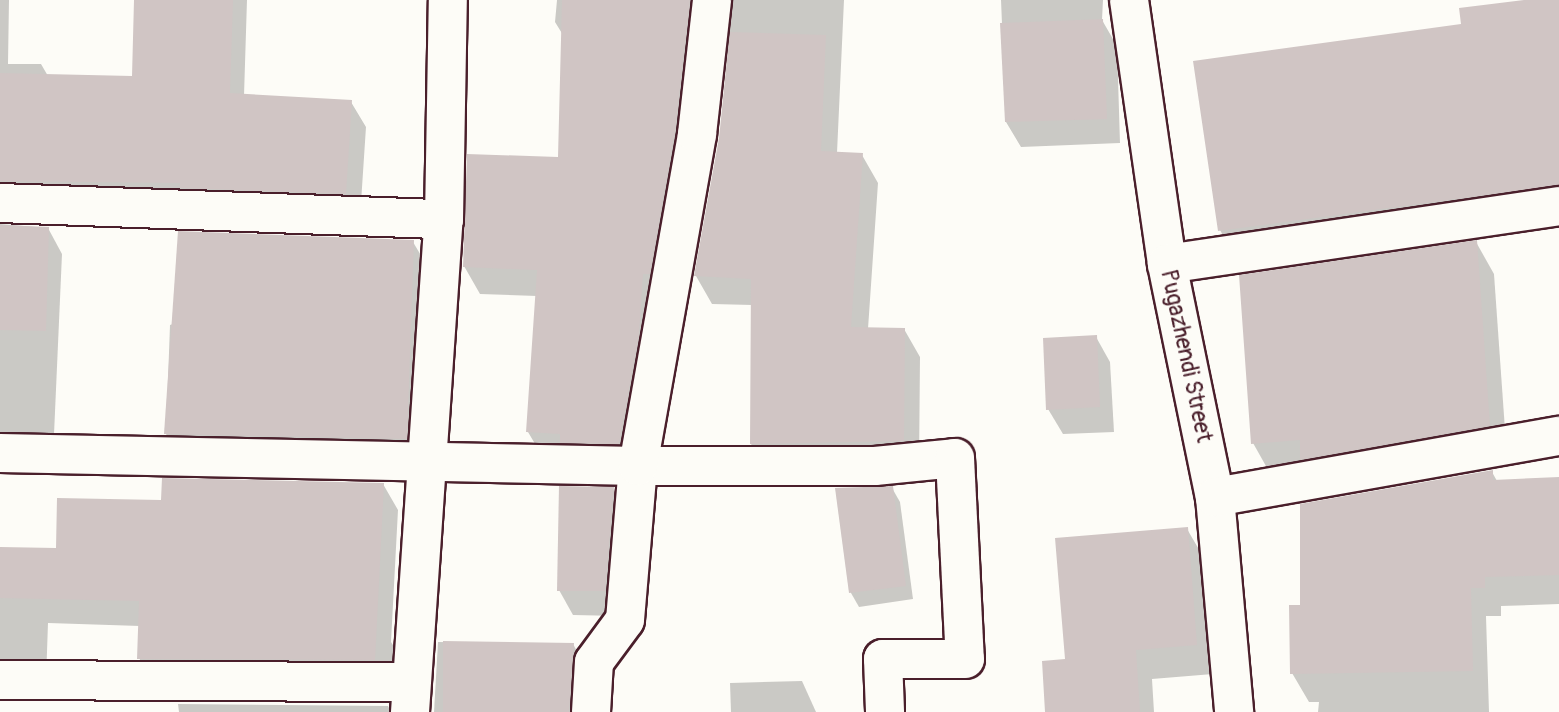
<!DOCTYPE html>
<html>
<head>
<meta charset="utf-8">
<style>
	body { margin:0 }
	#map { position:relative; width:1559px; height:712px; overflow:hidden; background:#fdfcf7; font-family:Pangolin,sans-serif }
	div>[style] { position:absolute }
	.shadow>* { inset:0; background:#0003 }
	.building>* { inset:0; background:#d0c5c4 }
	.roads { filter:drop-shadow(2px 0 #4a1f2b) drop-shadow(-2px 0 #4a1f2b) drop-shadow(0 2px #4a1f2b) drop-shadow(0 -2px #4a1f2b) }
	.street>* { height:38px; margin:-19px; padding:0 19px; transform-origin:19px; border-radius:19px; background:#fdfcf7 }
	span { translate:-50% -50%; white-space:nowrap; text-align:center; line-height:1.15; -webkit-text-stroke:5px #fdfcf7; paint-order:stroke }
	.street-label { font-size:23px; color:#4a1f2b }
</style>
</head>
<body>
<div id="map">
	<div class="shadow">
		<div style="clip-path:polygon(0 0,9px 0,8px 64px,41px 64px,48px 76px,134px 78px,136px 0,247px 0,244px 96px,351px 102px,366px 127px,360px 218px,0 214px)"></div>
		<div style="clip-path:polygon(557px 0,844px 0,837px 153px,862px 155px,878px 183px,868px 329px,904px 329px,920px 357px,919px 468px,767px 471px,751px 444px,752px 305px,712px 304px,696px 276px,720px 137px,732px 6px,718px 8px,635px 471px,544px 459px,528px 432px,537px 296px,480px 294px,464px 266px,559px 159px,563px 35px,555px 22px)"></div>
		<div style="clip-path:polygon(1001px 0,1103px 0,1102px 20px,1117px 46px,1120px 143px,1021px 147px,1006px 122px)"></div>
		<div style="clip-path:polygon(1537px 0,1559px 0,1559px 216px,1237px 261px,1220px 230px,1463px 26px)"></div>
		<div style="clip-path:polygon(0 224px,48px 228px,62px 254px,53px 457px,0 463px)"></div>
		<div style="clip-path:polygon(413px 242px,432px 274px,424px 471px,184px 466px,166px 434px,170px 325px)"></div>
		<div style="clip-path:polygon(1476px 242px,1494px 274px,1507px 458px,1271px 475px,1253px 443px)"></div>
		<div style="clip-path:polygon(1096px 337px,1110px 362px,1114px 432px,1063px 434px,1048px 409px)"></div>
		<div style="clip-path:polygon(1492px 472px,1497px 481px,1559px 479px,1559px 604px,1501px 606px,1501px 616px,1486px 616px,1489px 712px,1318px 712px,1319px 702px,1309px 702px,1292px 673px,1302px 607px)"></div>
		<div style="clip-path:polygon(383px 484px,398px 510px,391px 642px,407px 667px,153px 683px,139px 658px,140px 626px,48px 623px,46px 681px,0 680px,0 549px,58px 550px,163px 502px)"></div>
		<div style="clip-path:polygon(892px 488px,900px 502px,913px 599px,859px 607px,851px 593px,837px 490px)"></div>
		<div style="clip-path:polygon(613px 489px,628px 514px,619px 616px,573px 615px,559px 590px)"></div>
		<div style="clip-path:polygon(1187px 529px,1204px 558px,1213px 674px,1152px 679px,1154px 712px,1046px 712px,1066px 661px)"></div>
		<div style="clip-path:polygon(438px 642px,573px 644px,591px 676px,589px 712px,434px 712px)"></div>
		<div style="clip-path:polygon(802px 681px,816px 712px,731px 712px,730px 683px)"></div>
		<div style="clip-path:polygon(178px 704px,388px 706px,391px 712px,179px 712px)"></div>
	</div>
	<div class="building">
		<div style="clip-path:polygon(134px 0,233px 0,230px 93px,352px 100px,346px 194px,180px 188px,180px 183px,0 181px,0 73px,132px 76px)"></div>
		<div style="clip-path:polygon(562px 0,690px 0,675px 131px,650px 274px,643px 274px,639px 334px,619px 444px,560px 443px,560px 434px,526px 432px,537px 270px,463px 267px,467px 154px,558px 157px)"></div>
		<div style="clip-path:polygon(1524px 0,1559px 0,1559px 185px,1218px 231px,1193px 61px,1461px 24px,1459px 8px)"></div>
		<div style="clip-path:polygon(1103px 19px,1107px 119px,1005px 122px,1000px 23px)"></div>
		<div style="clip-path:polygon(730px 32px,826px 35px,821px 151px,863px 153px,851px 327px,905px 328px,904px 441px,750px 444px,751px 279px,694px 276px,719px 138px)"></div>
		<div style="clip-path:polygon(0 225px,49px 227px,46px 331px,0 330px)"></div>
		<div style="clip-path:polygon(178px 231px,414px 240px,407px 439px,164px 434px)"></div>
		<div style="clip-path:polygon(1477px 240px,1490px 426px,1300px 460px,1300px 440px,1251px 444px,1239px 275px)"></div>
		<div style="clip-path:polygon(1097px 335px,1100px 407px,1046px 410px,1043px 338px)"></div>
		<div style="clip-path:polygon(1493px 470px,1493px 480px,1559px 477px,1559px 575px,1485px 577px,1485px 588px,1471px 588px,1473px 671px,1290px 674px,1289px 605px,1300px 605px,1300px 504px)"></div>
		<div style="clip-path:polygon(162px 478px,384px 483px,375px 660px,137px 659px,139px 601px,0 598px,0 547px,56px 548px,57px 498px,161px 500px)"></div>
		<div style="clip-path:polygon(559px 486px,614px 487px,605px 591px,557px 591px)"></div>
		<div style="clip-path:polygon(893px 486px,906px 586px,849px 593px,835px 488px)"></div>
		<div style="clip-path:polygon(1188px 527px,1197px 645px,1136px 650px,1140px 712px,1045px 712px,1042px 661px,1065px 659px,1055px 538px)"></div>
		<div style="clip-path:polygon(443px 641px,574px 643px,569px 712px,443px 712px)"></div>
	</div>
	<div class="roads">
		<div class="street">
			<div style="left:1129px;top:0;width:267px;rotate:81.8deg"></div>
			<div style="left:1167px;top:264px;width:238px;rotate:78.4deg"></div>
			<div style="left:1215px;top:497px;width:216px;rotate:84.9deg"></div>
			<div style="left:0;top:203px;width:444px;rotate:2.1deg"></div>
			<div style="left:1167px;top:264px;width:396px;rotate:-8.4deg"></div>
			<div style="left:0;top:453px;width:638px;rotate:1.17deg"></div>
			<div style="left:638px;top:466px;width:237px"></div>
			<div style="left:875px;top:466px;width:80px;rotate:-5.7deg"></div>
			<div style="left:955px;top:458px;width:201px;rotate:87.2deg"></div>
			<div style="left:965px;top:659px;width:82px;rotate:180deg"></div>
			<div style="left:883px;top:659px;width:53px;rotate:87.8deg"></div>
			<div style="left:1215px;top:497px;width:349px;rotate:-10.1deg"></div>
			<div style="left:0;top:680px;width:411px;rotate:0.3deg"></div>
			<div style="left:410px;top:712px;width:494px;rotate:-86.1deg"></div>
			<div style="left:444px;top:219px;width:219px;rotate:-89deg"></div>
			<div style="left:591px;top:712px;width:50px;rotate:-86.6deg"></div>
			<div style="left:594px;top:662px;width:52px;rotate:-53.6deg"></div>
			<div style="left:625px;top:620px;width:155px;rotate:-85.2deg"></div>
			<div style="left:638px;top:466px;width:337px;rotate:-79.9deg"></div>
			<div style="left:697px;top:134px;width:135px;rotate:-83.6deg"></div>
		</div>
	</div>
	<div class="street-label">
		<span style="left:1186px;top:356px;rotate:78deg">Pugazhendi Street</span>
	</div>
</div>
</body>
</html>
